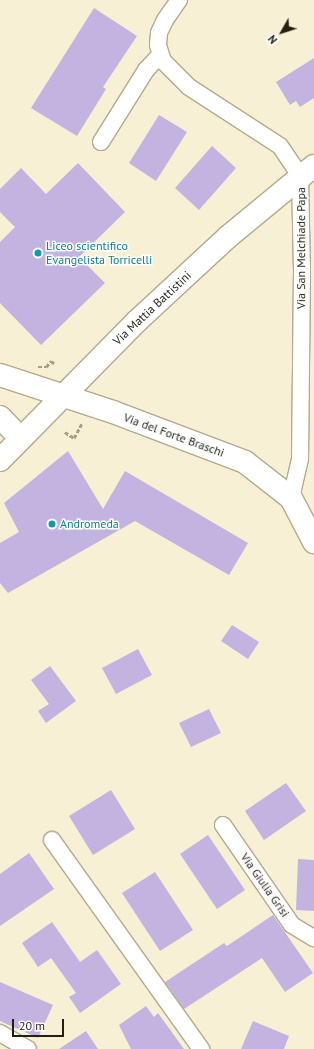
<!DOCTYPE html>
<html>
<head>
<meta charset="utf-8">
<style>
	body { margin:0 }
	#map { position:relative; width:314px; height:1049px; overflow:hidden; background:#f8f0d4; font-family:"PT Sans",sans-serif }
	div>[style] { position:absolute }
	.building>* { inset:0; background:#c3b3e1 }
	.path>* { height:2.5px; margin-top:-1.25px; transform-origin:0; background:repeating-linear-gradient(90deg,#a59f89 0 4px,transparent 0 6px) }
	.roads { filter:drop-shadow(1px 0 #b2aa90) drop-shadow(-1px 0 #b2aa90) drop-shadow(0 1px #b2aa90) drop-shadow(0 -1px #b2aa90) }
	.street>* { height:16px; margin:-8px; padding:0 8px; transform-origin:8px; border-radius:8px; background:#fff }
	.secondary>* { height:22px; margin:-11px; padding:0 11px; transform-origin:11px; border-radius:11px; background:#fff }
	.dots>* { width:11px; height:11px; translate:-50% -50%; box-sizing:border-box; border:2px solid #fff; border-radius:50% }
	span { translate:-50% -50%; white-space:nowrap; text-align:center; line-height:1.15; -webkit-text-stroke:3px #fff; paint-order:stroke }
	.culture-label { font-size:12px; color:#0d838f }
	.left { translate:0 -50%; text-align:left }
	.street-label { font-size:12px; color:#211e13 }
	.north { position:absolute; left:262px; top:12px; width:40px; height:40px; -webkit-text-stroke:3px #fff; paint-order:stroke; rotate:231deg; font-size:11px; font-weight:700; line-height:16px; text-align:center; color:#211e13 }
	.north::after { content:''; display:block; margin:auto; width:14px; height:18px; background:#211e13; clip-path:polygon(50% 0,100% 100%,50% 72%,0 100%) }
	.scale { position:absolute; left:12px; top:1019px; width:52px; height:18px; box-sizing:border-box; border:2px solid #211e13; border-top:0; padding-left:5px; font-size:12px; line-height:14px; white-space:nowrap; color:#211e13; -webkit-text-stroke:3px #fff; paint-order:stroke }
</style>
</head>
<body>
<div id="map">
	<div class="building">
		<div style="clip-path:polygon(94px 8px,137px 36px,103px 87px,106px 89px,77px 136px,31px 108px)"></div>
		<div style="clip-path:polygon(314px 58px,314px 98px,300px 107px,296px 101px,290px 105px,276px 82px)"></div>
		<div style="clip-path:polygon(159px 115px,187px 132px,156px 181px,129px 163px)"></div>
		<div style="clip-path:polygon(212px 146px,236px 168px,199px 210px,175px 188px)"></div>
		<div style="clip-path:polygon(78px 163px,125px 212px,79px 257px,105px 283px,41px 345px,0 303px,0 242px,15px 227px,0 212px,0 189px,21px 168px,46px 194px)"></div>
		<div style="clip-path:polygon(68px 451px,103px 509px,125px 471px,248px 543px,229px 575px,135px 521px,8px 593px,0 583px,0 543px,19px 532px,4px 503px)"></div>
		<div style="clip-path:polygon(232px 625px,259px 642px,248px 659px,221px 641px)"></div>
		<div style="clip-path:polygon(138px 649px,152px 675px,116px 694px,102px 668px)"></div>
		<div style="clip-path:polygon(50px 666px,76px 701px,46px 723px,38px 711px,49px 704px,31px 680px)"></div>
		<div style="clip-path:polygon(209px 709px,221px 733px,191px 747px,179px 723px)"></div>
		<div style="clip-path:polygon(286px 783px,306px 811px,264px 840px,245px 811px)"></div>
		<div style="clip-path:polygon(111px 790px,135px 829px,93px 855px,69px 816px)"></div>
		<div style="clip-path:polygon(208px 835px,245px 890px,217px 909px,180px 854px)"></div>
		<div style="clip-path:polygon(29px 853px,54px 889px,0 926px,0 874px)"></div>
		<div style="clip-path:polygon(298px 859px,314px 860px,314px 911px,296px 910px)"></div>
		<div style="clip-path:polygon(155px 872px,193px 930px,160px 951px,122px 893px)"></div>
		<div style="clip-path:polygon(273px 915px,313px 973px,285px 992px,262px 958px,184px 1009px,165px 982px,224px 943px,227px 946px)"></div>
		<div style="clip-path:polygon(52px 922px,80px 962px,97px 950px,121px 984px,80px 1013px,69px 997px,76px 993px,51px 958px,38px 967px,22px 943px)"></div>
		<div style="clip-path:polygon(0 982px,53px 1005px,38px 1038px,0 1021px)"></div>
		<div style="clip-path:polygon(146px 1006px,154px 1017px,158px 1013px,184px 1049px,131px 1049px,119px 1025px)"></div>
		<div style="clip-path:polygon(253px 1021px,289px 1036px,284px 1049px,241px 1049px)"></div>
		<div style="clip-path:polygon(86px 1031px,98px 1049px,59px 1049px)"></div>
	</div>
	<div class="path">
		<div style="left:38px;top:367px;width:8px"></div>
		<div style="left:46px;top:367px;width:8px;rotate:-50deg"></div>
		<div style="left:51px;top:361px;width:4px;rotate:34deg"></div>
		<div style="left:65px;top:432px;width:11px;rotate:34deg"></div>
		<div style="left:74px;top:438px;width:17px;rotate:-62deg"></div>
	</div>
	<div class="roads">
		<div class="street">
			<div style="left:179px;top:0;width:24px;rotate:125deg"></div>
			<div style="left:165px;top:20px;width:14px;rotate:115deg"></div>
			<div style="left:159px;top:33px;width:12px;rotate:95deg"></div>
			<div style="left:158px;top:45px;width:17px;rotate:73deg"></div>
			<div style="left:163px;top:61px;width:37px;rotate:45deg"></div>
			<div style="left:189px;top:87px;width:108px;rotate:33deg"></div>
			<div style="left:280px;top:146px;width:36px;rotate:56deg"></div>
			<div style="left:300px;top:176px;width:94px;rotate:88.8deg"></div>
			<div style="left:302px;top:270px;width:189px;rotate:90.6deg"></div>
			<div style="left:300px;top:459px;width:40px;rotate:103deg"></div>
			<div style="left:101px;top:142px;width:85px;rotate:-58deg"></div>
			<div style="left:146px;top:70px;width:21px;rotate:-47deg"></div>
			<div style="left:223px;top:825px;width:121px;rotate:55.4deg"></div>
			<div style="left:292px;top:925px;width:26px;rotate:31deg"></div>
			<div style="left:52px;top:840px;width:257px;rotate:54.5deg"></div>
			<div style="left:0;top:1033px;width:32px;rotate:30deg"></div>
		</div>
		<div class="secondary">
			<div style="left:0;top:375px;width:119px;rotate:18.1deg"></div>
			<div style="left:113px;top:412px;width:141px;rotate:20.7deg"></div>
			<div style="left:245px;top:462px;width:58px;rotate:38deg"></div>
			<div style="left:291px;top:498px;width:50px;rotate:62.4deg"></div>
			<div style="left:0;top:417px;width:30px;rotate:46deg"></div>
			<div style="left:0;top:460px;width:194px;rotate:-45.4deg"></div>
			<div style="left:136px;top:322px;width:127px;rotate:-42.8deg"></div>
			<div style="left:229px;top:236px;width:110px;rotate:-39.5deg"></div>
		</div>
	</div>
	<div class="dots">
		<div style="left:38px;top:253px;background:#0f9aa8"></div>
		<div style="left:52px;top:524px;background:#0f9aa8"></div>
	</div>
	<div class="culture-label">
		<span class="left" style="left:46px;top:253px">Liceo scientifico<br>Evangelista Torricelli</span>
		<span class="left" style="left:60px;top:524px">Andromeda</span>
	</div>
	<div class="street-label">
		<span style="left:301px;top:248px;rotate:-90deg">Via San Melchiade Papa</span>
		<span style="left:152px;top:308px;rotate:-43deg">Via Mattia Battistini</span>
		<span style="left:174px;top:435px;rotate:20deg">Via del Forte Braschi</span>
		<span style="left:265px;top:885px;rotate:55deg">Via Giulia Grisi</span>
	</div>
	<div class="north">N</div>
	<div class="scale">20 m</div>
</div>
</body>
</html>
